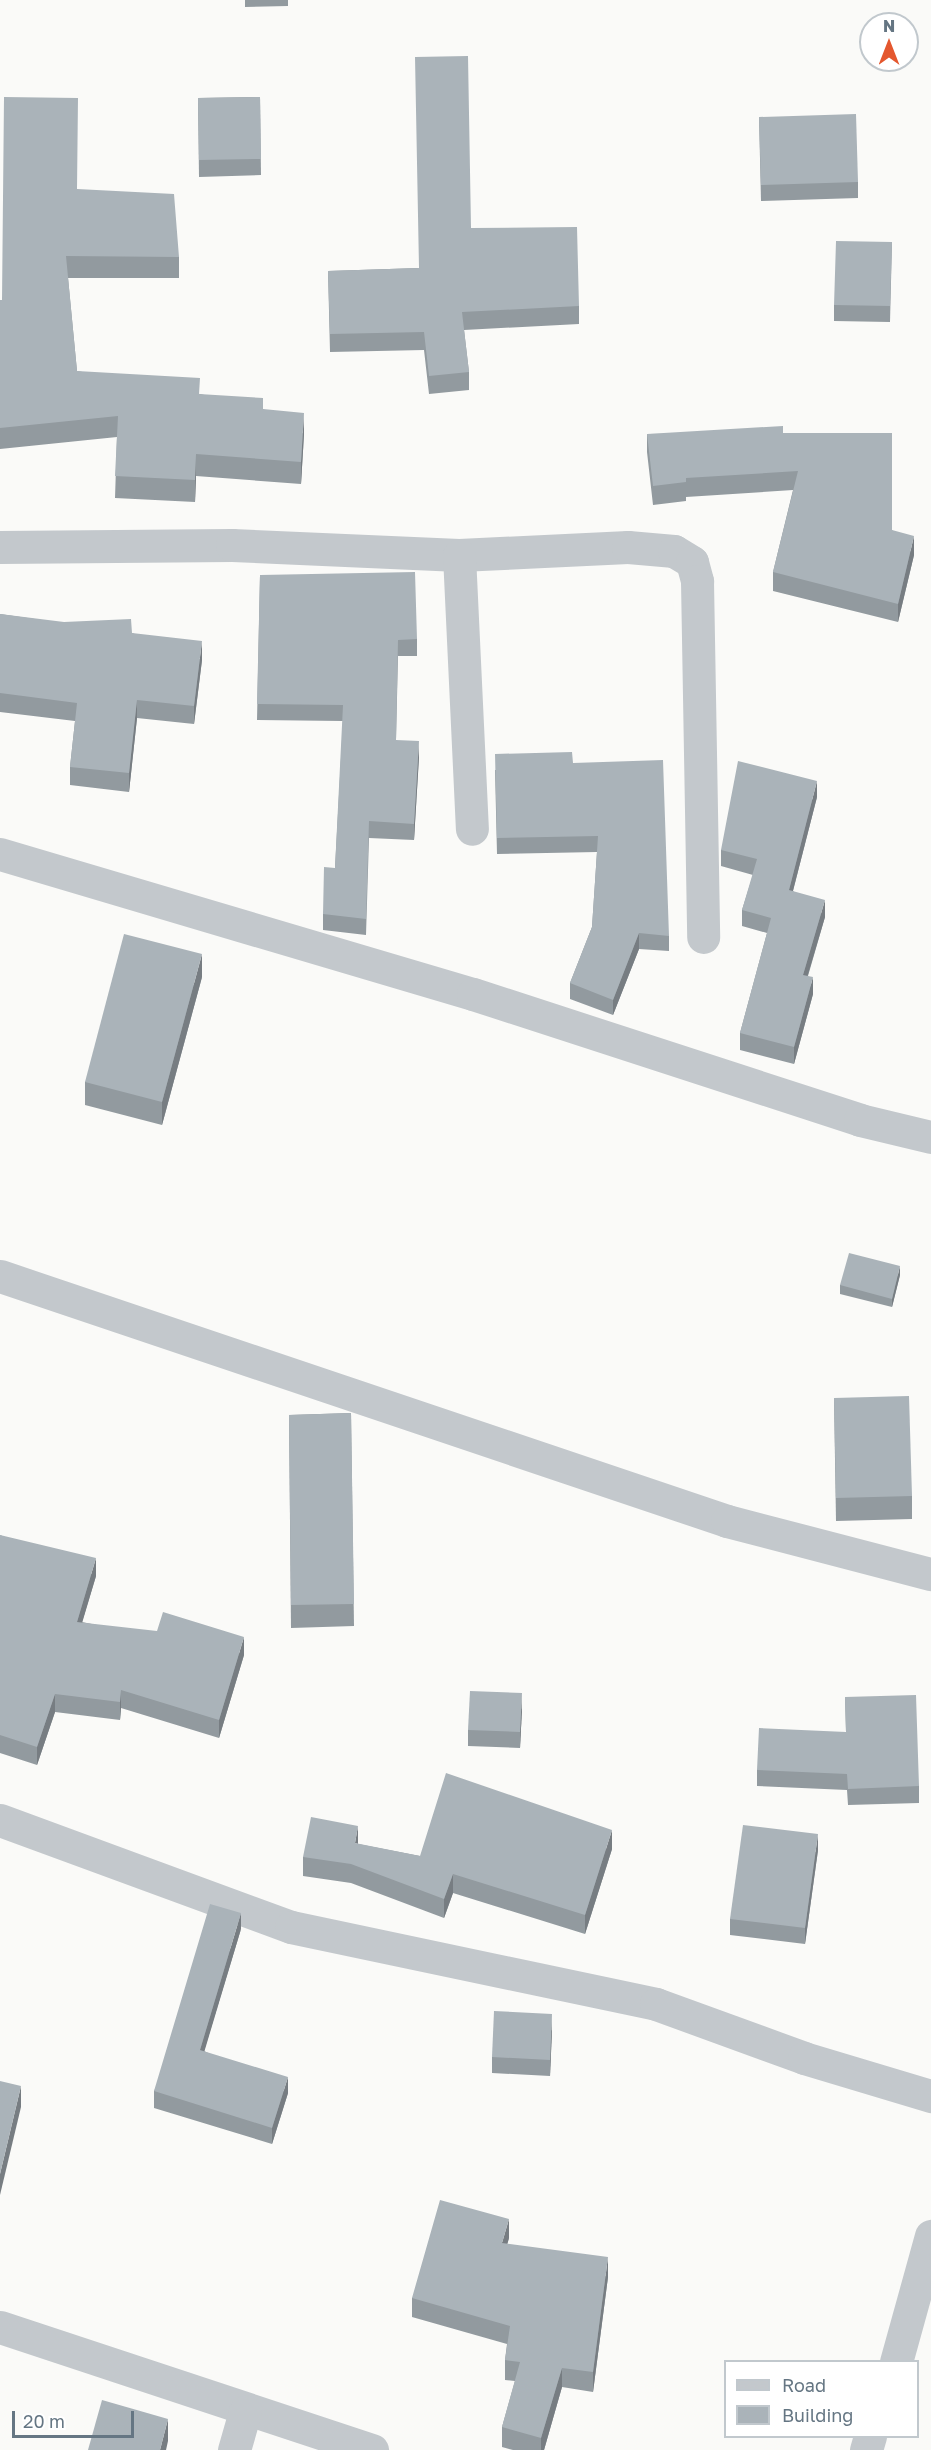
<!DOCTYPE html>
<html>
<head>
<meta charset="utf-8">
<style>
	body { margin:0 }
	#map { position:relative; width:931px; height:2450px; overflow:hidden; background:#fafaf8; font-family:"Golos Text",sans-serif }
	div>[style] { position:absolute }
	.minor>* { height:33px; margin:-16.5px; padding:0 16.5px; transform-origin:16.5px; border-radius:16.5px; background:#c3c8cc }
	.wall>* { inset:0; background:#929a9f }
	.shaded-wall>* { inset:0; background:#777d82 }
	.building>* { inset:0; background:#aab3b9 }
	span { translate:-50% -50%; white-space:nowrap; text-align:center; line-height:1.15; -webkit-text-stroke:6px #fff; paint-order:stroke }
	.legend { position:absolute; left:724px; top:2360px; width:195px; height:78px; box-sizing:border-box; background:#fff; border:2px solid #c1c8cd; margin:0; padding:8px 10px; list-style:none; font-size:18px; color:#657683 }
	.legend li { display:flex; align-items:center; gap:12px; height:30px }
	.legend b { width:30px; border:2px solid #c1c8cd }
	.north { position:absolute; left:859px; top:12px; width:60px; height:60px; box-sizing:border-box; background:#fff; border:2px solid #c1c8cd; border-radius:50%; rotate:0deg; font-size:16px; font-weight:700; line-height:24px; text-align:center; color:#657683 }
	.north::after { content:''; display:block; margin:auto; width:21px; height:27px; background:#e4572e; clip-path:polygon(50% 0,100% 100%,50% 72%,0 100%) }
	.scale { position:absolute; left:12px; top:2411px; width:122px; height:27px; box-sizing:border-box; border:3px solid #657683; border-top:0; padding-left:8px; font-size:18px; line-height:21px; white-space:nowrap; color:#657683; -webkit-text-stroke:4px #fff; paint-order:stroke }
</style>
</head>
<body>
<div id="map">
	<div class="minor">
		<div style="left:0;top:547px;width:232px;rotate:-0.5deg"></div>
		<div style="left:232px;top:545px;width:227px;rotate:2.5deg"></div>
		<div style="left:459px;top:555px;width:169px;rotate:-2.7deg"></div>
		<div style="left:628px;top:547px;width:46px;rotate:5deg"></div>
		<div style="left:674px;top:551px;width:21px;rotate:31deg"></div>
		<div style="left:692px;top:562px;width:20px;rotate:75deg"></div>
		<div style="left:697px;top:581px;width:356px;rotate:89deg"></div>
		<div style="left:459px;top:555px;width:274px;rotate:87.3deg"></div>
		<div style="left:0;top:854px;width:493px;rotate:16.5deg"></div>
		<div style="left:473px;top:994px;width:407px;rotate:18deg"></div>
		<div style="left:860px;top:1120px;width:73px;rotate:13.5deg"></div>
		<div style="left:0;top:1276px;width:767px;rotate:18.62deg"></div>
		<div style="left:727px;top:1521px;width:211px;rotate:14.6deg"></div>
		<div style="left:0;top:1820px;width:310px;rotate:20.2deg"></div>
		<div style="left:291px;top:1927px;width:373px;rotate:11.9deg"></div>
		<div style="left:656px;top:2004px;width:158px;rotate:20deg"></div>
		<div style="left:804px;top:2058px;width:133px;rotate:16.7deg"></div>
		<div style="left:0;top:2327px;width:392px;rotate:18.3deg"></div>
		<div style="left:896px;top:2362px;width:131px;rotate:-74.5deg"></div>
		<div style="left:234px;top:2450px;width:40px;rotate:-74deg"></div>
		<div style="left:866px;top:2450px;width:15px;rotate:-74deg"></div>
	</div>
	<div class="wall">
		<div style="clip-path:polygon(245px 0,288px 0,288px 6px,245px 7px)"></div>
		<div style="clip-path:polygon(260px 97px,261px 175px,199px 177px,198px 98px)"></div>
		<div style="clip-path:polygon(759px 117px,858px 182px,858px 198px,761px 201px)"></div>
		<div style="clip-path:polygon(77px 189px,179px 257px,179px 278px,68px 278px,77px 371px,200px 394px,263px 409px,304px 434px,301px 484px,196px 476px,195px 502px,115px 498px,117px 437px,0 449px,0 300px,2px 300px)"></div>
		<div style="clip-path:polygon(471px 228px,579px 306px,579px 324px,464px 330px,469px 372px,469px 390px,429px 394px,424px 350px,330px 352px,328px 271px,419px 268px)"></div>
		<div style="clip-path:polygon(892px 242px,890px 322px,834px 321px,834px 305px)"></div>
		<div style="clip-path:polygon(783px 433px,892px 530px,914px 555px,898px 622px,773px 591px,773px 572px,793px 490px,686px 497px,686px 501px,653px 505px,647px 452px,647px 434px)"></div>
		<div style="clip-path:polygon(260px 575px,417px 639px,417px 656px,398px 656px,396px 740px,419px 757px,414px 840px,369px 838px,366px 935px,323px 930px,323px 914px,335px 868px,343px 721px,257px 720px)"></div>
		<div style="clip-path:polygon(0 614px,132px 633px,202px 660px,194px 724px,137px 718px,129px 792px,70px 785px,70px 767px,75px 721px,0 712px)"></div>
		<div style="clip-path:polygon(573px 763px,669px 936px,669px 951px,639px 949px,613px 1015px,570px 999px,570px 983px,592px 927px,597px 852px,497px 854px,495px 770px)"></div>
		<div style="clip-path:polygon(817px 797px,793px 891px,825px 917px,808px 976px,813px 994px,794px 1064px,740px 1050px,740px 1033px,767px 933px,742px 926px,742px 910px,753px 875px,721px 866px,721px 850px)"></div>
		<div style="clip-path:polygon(202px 977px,162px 1125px,85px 1105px,85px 1082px)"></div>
		<div style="clip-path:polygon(900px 1275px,892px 1307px,840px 1294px,840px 1285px)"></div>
		<div style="clip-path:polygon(834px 1398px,912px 1496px,912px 1519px,836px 1521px)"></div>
		<div style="clip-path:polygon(351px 1413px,354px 1626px,291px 1628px,289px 1415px)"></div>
		<div style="clip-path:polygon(0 1535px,96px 1576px,82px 1622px,244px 1655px,219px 1738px,121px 1708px,120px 1720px,55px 1712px,37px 1765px,0 1753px)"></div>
		<div style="clip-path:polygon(845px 1697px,919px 1786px,919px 1803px,848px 1805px,847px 1790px,757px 1786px,757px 1770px,846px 1732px)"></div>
		<div style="clip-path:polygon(522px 1709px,520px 1748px,468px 1746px,468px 1730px)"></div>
		<div style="clip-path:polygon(358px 1844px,420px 1856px,612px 1849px,585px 1934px,453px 1893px,444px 1918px,351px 1883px,303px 1876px,303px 1857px)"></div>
		<div style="clip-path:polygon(818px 1850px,805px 1944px,730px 1935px,730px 1919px)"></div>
		<div style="clip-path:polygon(241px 1929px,204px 2051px,288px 2093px,272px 2144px,154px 2108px,154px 2091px)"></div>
		<div style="clip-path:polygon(552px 2030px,550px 2076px,492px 2073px,492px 2057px)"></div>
		<div style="clip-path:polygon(509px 2238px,507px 2244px,608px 2277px,593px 2392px,562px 2387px,544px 2450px,513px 2450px,502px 2447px,502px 2427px,515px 2381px,505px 2380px,505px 2360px,507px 2344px,412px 2317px,412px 2298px)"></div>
	</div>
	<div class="shaded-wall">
		<div style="clip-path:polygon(304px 413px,304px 434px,301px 484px,301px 462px)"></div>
		<div style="clip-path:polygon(196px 454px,196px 476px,195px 502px,195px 480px)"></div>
		<div style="clip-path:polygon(914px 536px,914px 555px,898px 622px,898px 604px)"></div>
		<div style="clip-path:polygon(202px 641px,202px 660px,194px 724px,194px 706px)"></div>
		<div style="clip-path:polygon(137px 700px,137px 718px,129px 792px,129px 773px)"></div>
		<div style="clip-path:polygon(419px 741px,419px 757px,414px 840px,414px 824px)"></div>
		<div style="clip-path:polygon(817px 781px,817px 797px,789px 906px,789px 890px)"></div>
		<div style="clip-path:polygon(825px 900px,825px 917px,803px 991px,803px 975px)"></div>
		<div style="clip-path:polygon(639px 933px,639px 949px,613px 1015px,613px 1000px)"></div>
		<div style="clip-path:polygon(202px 954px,202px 977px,162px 1125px,162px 1102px)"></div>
		<div style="clip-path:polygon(813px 977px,813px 994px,794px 1064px,794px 1047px)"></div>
		<div style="clip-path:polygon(900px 1266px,900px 1275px,892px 1307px,892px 1299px)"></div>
		<div style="clip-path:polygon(96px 1558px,96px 1576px,77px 1640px,77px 1622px)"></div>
		<div style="clip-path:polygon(244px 1637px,244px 1655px,219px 1738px,219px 1720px)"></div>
		<div style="clip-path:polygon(121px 1690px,121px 1708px,120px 1720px,120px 1702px)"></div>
		<div style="clip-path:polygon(522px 1693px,522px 1709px,520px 1748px,520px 1732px)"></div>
		<div style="clip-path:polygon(55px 1694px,55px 1712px,37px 1765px,37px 1747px)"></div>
		<div style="clip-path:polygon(358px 1826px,358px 1844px,355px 1843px)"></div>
		<div style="clip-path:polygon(612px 1830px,612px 1849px,585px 1934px,585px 1915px)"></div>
		<div style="clip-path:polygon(818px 1834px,818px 1850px,805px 1944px,805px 1928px)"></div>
		<div style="clip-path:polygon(453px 1874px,453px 1893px,444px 1918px,444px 1899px)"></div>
		<div style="clip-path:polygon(241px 1913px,241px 1929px,200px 2066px,200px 2050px)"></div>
		<div style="clip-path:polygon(552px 2014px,552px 2030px,550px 2076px,550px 2060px)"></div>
		<div style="clip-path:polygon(288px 2077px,288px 2093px,272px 2144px,272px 2128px)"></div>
		<div style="clip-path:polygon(21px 2086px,21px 2107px,0 2195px,0 2174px)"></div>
		<div style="clip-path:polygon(509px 2219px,509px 2238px,502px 2263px,502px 2243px)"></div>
		<div style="clip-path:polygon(608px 2257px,608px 2277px,593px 2392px,593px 2372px)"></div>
		<div style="clip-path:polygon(562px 2368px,562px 2387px,544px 2450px,541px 2450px,541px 2438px)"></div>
		<div style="clip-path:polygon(168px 2419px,168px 2441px,166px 2450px,160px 2450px)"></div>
	</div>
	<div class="building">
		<div style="clip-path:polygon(468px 56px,471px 228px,577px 227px,579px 306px,462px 312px,469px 372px,429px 376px,424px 332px,330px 334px,328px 271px,419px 268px,415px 57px)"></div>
		<div style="clip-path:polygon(4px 97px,78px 98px,77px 189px,174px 194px,179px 257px,66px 256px,77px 371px,200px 378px,199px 394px,263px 398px,263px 409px,304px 413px,301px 462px,196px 454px,195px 480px,115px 476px,118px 416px,0 428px,0 300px,2px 300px)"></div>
		<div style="clip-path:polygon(260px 97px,261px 159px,199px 160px,198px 98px)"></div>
		<div style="clip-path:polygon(856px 114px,858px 182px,761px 185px,759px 117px)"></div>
		<div style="clip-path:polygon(836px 241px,892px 242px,890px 306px,834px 305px)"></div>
		<div style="clip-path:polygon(783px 426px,783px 433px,892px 433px,892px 530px,914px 536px,898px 604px,773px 572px,798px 471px,686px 478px,686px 482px,653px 486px,647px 434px)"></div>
		<div style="clip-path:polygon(415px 572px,417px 639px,398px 640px,396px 740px,419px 741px,414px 824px,369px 821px,366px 919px,323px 914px,324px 867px,335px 868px,343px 705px,257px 704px,260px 575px)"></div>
		<div style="clip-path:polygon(0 614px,64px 622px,131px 619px,132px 633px,202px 641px,194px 706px,137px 700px,129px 773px,70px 767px,77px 703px,0 693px)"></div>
		<div style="clip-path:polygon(572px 752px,573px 763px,663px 760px,669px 936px,639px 933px,613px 1000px,570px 983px,592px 927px,598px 836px,497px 838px,495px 754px)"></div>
		<div style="clip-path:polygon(738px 761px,817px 781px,789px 890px,825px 900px,803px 975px,813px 977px,794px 1047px,740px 1033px,771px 918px,742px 910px,757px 859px,721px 850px)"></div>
		<div style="clip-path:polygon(124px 934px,202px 954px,162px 1102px,85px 1082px)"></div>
		<div style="clip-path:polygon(849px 1253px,900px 1266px,892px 1299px,840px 1285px)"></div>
		<div style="clip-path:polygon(909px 1396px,912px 1496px,836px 1498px,834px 1398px)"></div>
		<div style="clip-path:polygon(351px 1413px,354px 1604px,291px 1605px,289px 1415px)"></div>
		<div style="clip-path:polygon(0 1535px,96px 1558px,77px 1622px,157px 1631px,163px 1612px,244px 1637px,219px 1720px,121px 1690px,120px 1702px,55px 1694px,37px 1747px,0 1735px)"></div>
		<div style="clip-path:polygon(470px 1691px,522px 1693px,520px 1732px,468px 1730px)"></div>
		<div style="clip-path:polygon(916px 1695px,919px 1786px,848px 1789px,847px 1774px,757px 1770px,759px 1728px,846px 1732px,845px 1697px)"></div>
		<div style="clip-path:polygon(446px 1773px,612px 1830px,585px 1915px,453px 1874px,444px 1899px,351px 1864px,303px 1857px,311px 1817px,358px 1826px,355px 1843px,420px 1856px)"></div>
		<div style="clip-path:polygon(743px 1825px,818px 1834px,805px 1928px,730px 1919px)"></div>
		<div style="clip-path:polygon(210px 1904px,241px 1913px,200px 2050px,288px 2077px,272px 2128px,154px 2091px)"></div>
		<div style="clip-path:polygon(494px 2011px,552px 2014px,550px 2060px,492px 2057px)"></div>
		<div style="clip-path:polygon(0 2081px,21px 2086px,0 2174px)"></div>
		<div style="clip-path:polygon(440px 2200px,509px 2219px,502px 2243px,608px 2257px,593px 2372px,562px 2368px,541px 2438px,502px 2427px,520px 2362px,505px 2360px,510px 2326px,412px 2298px)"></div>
		<div style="clip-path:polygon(102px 2400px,168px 2419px,160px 2450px,88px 2450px)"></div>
	</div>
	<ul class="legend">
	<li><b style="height:8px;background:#c3c8cc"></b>Road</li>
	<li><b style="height:16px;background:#aab3b9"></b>Building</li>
	</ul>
	<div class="north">N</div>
	<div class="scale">20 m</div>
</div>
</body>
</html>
